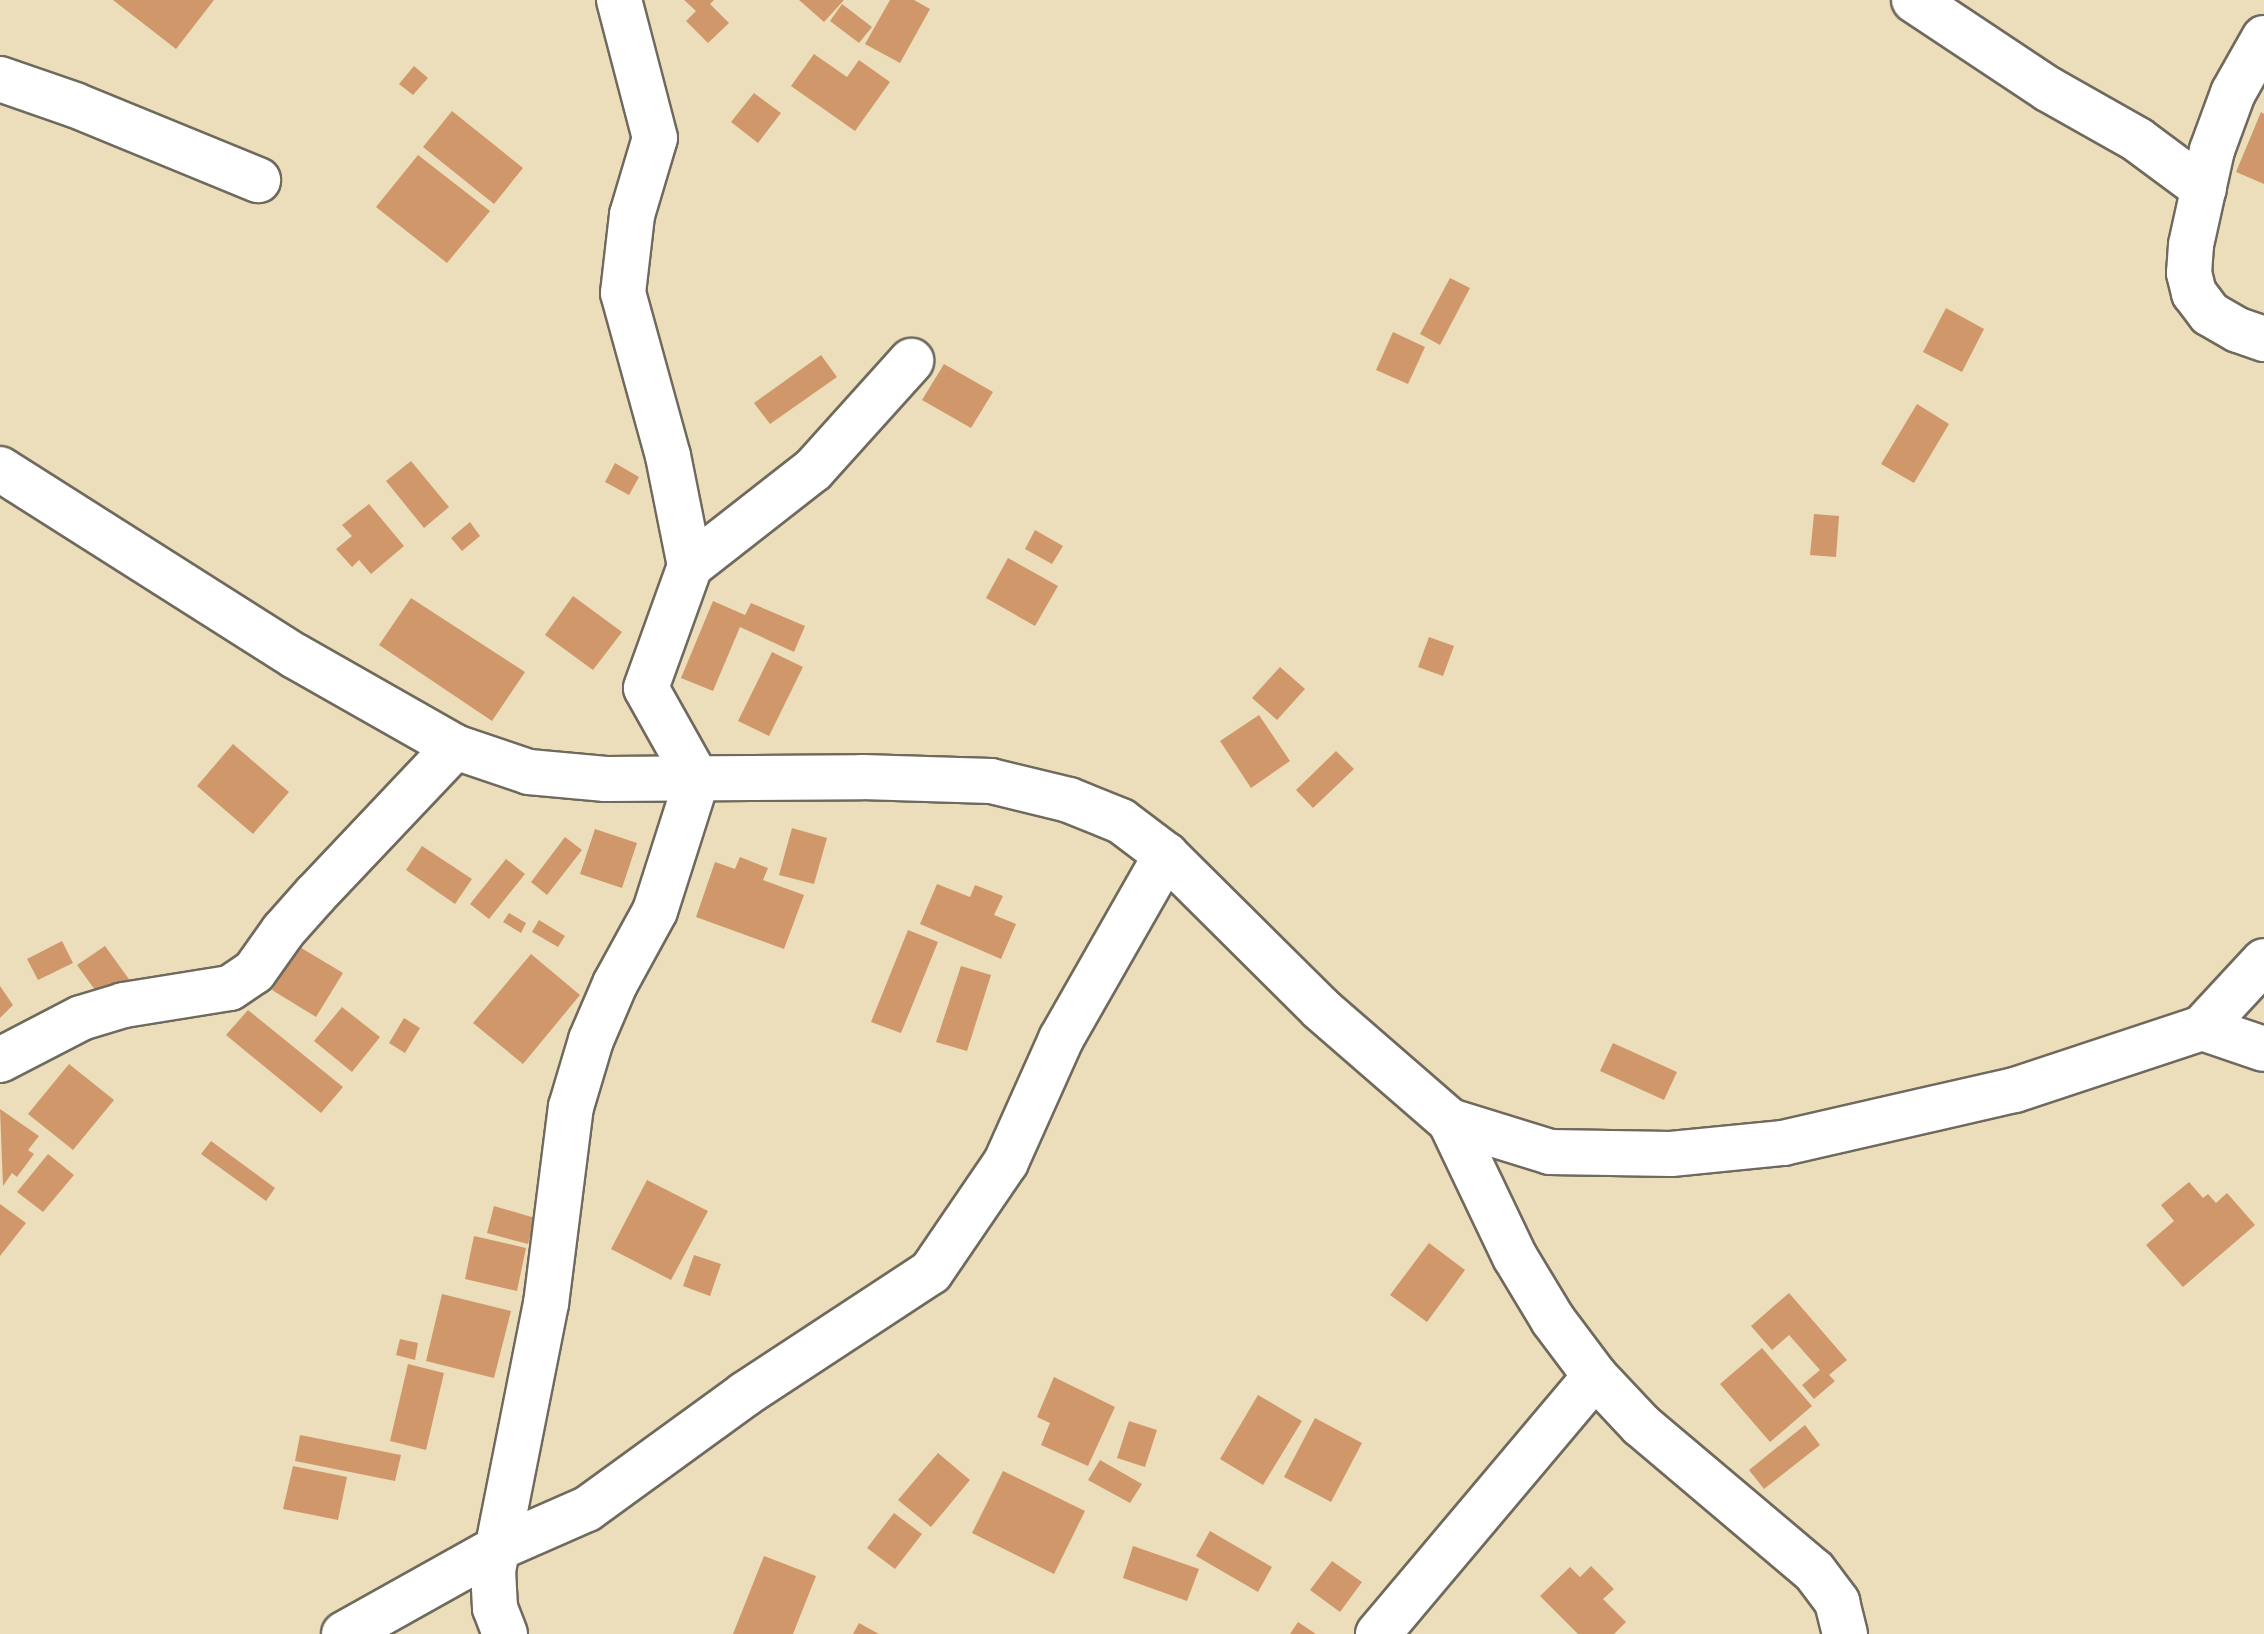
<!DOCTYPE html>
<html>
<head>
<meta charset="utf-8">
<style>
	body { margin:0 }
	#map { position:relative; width:2264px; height:1634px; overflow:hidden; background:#ecdebb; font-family:Kalam,sans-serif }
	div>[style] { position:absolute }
	.building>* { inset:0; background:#d0986a }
	.roads { filter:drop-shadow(2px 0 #6f6a5d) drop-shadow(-2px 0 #6f6a5d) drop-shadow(0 2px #6f6a5d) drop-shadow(0 -2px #6f6a5d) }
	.minor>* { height:44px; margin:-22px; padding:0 22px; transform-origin:22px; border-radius:22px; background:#fff }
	span { translate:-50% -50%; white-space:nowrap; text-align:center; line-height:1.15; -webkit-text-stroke:7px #fdfcf7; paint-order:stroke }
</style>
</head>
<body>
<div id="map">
	<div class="building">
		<div style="clip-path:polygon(113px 0,214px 0,176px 49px)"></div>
		<div style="clip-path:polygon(684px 0,714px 0,710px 4px,729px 23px,708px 43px,686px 21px,696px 11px)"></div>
		<div style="clip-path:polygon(799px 0,844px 0,824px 22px)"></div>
		<div style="clip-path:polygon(890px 0,914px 0,930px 9px,900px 63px,865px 44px)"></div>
		<div style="clip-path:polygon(842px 4px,872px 27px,859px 43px,830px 21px)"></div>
		<div style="clip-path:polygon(814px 54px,847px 77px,859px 60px,890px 82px,855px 131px,791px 86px)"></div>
		<div style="clip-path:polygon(414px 66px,428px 78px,413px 95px,399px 84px)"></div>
		<div style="clip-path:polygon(754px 93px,781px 113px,758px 143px,731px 122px)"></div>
		<div style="clip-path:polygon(452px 111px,523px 168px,494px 204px,423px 147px)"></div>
		<div style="clip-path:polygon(2261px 112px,2264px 114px,2264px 184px,2236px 172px)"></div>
		<div style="clip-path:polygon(418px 155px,490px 211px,447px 263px,376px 207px)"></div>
		<div style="clip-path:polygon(1450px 278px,1470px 288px,1440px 345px,1420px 334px)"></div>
		<div style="clip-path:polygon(1946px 308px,1984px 329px,1962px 372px,1923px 352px)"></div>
		<div style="clip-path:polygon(1393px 332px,1425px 347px,1408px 384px,1376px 370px)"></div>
		<div style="clip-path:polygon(821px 355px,837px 377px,770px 424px,754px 403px)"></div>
		<div style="clip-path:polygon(944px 364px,993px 392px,971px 428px,922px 400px)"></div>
		<div style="clip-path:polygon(1917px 404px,1949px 424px,1914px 483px,1881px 464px)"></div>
		<div style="clip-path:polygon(411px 461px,449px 507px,424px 528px,386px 481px)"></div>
		<div style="clip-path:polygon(615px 463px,639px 477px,629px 495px,605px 482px)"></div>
		<div style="clip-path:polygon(369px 504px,404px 546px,371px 574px,359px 560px,352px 567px,336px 549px,352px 536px,342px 525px)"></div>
		<div style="clip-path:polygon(1814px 514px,1839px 516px,1836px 557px,1810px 555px)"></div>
		<div style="clip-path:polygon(470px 522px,480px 536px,462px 551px,451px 538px)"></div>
		<div style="clip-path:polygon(1035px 530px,1063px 546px,1052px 564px,1025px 549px)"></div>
		<div style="clip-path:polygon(1008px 558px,1058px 586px,1035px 626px,986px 598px)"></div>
		<div style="clip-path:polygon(573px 596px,622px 632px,593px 670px,545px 635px)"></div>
		<div style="clip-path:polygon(411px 598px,525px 672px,492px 721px,379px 645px)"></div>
		<div style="clip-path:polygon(713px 601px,745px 615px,751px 603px,805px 626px,794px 652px,740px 627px,713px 691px,681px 678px)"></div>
		<div style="clip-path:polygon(1429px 637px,1454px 646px,1443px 676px,1418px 667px)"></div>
		<div style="clip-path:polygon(772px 652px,803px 667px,769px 736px,738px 721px)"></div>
		<div style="clip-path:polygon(1280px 667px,1305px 689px,1277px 720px,1252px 698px)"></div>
		<div style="clip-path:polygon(1259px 715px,1290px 761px,1251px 788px,1220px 741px)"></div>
		<div style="clip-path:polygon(233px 744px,289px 792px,253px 834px,197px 786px)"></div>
		<div style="clip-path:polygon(1336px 751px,1354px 769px,1313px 808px,1296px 790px)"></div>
		<div style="clip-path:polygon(792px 828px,827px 838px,814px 884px,779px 875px)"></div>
		<div style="clip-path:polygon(595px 829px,637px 843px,622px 888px,580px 874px)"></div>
		<div style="clip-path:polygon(565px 837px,582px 850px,547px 895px,531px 882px)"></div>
		<div style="clip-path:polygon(422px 846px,472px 879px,455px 904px,406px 870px)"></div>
		<div style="clip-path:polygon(740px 857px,768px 868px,763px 880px,804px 895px,784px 949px,696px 917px,715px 862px,735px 869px)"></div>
		<div style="clip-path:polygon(506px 859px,525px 874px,489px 919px,470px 904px)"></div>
		<div style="clip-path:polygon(937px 884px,970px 897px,975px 885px,1003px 896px,994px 915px,1016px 924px,1001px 959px,920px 924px)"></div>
		<div style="clip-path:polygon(509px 913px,526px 923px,521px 933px,503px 922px)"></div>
		<div style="clip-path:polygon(539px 920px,565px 936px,558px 947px,532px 932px)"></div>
		<div style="clip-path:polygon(908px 930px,938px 942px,901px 1033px,871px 1022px)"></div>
		<div style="clip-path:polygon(62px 941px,73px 963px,38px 980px,27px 959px)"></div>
		<div style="clip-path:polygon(105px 946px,131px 982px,103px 1001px,77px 965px)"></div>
		<div style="clip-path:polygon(298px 946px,343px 973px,316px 1017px,272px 990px)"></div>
		<div style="clip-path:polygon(531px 954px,580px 995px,523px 1064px,473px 1023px)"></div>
		<div style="clip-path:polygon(961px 966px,991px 975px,967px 1051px,936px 1042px)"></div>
		<div style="clip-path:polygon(0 986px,13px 1005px,0 1018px)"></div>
		<div style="clip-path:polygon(342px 1007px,380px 1037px,352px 1072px,314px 1041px)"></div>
		<div style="clip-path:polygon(248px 1010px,343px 1087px,321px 1113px,226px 1035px)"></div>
		<div style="clip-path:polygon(404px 1018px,420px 1028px,405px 1053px,389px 1043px)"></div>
		<div style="clip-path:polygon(1613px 1043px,1677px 1072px,1664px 1100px,1600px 1071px)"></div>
		<div style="clip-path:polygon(69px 1064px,114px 1100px,73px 1150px,28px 1114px)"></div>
		<div style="clip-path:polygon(0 1109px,39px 1136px,28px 1150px,34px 1154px,17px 1177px,12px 1173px,3px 1186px)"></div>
		<div style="clip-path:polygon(211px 1141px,275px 1188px,266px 1201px,201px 1154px)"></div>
		<div style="clip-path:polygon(48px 1154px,74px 1175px,43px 1212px,17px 1192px)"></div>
		<div style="clip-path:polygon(647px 1180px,708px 1211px,671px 1280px,611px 1249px)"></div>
		<div style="clip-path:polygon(2189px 1182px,2203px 1198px,2208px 1194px,2216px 1203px,2227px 1193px,2255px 1225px,2183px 1287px,2146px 1245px,2174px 1221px,2161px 1205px)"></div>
		<div style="clip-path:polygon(0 1204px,26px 1223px,0 1256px)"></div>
		<div style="clip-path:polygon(494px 1206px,535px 1218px,528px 1244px,487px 1233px)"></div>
		<div style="clip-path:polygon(474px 1236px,526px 1248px,517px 1291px,465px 1279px)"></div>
		<div style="clip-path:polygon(1429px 1243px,1465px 1270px,1427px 1322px,1390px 1295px)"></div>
		<div style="clip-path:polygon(694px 1255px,721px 1264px,710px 1296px,683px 1286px)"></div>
		<div style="clip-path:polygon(1789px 1293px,1847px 1360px,1829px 1375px,1835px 1381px,1814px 1399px,1802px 1385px,1820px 1370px,1789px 1335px,1772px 1350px,1751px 1326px)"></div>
		<div style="clip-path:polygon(442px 1294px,511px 1311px,494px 1378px,426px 1361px)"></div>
		<div style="clip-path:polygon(400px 1339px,418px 1343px,415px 1360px,396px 1355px)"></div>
		<div style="clip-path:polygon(1762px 1348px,1812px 1406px,1770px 1442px,1720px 1384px)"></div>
		<div style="clip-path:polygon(408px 1364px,444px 1373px,426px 1450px,390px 1441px)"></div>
		<div style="clip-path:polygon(1054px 1377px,1115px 1407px,1088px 1466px,1041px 1445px,1050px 1423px,1037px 1417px)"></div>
		<div style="clip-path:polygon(1258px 1395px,1302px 1421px,1263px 1485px,1220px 1459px)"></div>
		<div style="clip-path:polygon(1315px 1418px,1362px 1443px,1331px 1502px,1284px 1477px)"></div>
		<div style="clip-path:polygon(1129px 1421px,1157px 1430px,1145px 1467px,1117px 1458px)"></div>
		<div style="clip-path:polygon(1805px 1425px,1820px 1445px,1764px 1489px,1749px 1470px)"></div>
		<div style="clip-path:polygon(300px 1435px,401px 1455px,395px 1481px,295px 1461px)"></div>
		<div style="clip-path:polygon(938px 1453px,970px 1480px,931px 1527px,898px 1500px)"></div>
		<div style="clip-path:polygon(1100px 1460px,1142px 1484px,1130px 1503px,1088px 1480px)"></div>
		<div style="clip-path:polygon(293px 1466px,347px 1477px,338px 1520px,283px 1509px)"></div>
		<div style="clip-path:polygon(1003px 1471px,1085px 1511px,1054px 1574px,972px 1533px)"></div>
		<div style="clip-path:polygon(894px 1513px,922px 1534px,895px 1569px,867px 1548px)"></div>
		<div style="clip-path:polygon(1210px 1531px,1272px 1567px,1258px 1592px,1196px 1556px)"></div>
		<div style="clip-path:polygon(1133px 1546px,1199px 1569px,1187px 1601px,1123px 1578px)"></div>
		<div style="clip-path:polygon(764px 1556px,816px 1576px,793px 1634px,733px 1634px)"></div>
		<div style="clip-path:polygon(1332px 1561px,1362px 1582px,1340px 1612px,1310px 1590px)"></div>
		<div style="clip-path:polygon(1591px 1566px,1614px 1589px,1603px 1599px,1626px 1622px,1614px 1634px,1578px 1634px,1540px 1596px,1570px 1567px,1580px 1577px)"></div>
		<div style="clip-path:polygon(1298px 1622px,1316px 1634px,1290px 1634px)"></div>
		<div style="clip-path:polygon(859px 1623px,879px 1634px,853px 1634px)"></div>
	</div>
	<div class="roads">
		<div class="minor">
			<div style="left:1914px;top:0;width:161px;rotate:33.6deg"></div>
			<div style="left:2048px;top:89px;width:103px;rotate:29.5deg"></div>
			<div style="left:2138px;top:140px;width:82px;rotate:36.6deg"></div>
			<div style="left:2264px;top:38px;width:63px;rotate:119.4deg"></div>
			<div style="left:2233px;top:93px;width:61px;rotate:110.2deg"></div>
			<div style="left:2212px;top:150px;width:97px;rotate:102.5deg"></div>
			<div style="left:2191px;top:245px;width:28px;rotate:94deg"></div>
			<div style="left:2189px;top:273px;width:21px;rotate:76deg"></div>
			<div style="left:2194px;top:293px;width:26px;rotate:53deg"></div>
			<div style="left:2210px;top:314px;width:32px;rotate:30deg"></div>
			<div style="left:2238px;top:330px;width:28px;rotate:19deg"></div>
			<div style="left:0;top:79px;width:79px;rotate:19.1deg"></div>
			<div style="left:75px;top:105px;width:198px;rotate:22.3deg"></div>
			<div style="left:0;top:469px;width:349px;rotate:32.4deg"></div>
			<div style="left:295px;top:656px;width:184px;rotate:29.6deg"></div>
			<div style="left:455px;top:747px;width:78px;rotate:18.7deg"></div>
			<div style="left:529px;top:772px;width:77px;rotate:5.2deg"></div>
			<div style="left:606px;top:779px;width:256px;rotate:-0.4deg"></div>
			<div style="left:862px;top:777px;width:129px;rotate:1.8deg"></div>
			<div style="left:991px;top:781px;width:80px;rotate:13.7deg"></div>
			<div style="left:1069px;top:800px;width:56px;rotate:22deg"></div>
			<div style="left:1121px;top:821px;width:56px;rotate:37.1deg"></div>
			<div style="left:1166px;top:855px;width:218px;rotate:44.8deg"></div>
			<div style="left:1321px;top:1009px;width:171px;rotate:41deg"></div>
			<div style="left:1450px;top:1121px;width:105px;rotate:17.2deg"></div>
			<div style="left:1550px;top:1152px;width:121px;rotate:0.9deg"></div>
			<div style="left:1671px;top:1154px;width:113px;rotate:-5.6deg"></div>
			<div style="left:1783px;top:1143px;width:238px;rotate:-12.9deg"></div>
			<div style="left:2015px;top:1090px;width:197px;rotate:-18.3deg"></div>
			<div style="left:2202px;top:1028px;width:91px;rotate:-47.2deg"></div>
			<div style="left:690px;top:566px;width:156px;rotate:-38deg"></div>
			<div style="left:813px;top:470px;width:147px;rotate:-48deg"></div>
			<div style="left:2202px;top:1028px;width:65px;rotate:18.7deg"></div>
			<div style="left:0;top:1060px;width:91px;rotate:-27.4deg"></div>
			<div style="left:81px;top:1018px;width:45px;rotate:-16.8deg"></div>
			<div style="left:124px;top:1005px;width:107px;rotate:-9.1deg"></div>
			<div style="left:230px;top:988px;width:29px;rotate:-34deg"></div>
			<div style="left:254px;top:972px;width:50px;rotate:-54.7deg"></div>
			<div style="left:283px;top:931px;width:48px;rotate:-48.4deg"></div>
			<div style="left:315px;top:895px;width:204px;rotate:-46.6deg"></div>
			<div style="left:1450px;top:1121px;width:151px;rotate:64.5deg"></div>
			<div style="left:1515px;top:1257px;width:74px;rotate:58.9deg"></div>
			<div style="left:1553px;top:1320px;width:70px;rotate:53.1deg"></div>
			<div style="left:1595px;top:1376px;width:67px;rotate:46.8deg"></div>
			<div style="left:1641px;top:1425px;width:226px;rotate:40.2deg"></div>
			<div style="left:1814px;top:1571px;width:39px;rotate:53deg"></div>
			<div style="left:1837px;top:1602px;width:33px;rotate:76deg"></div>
			<div style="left:344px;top:1634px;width:176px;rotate:-29.2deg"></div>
			<div style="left:498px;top:1548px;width:97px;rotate:-23.7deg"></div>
			<div style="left:587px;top:1509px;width:195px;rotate:-36deg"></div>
			<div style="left:745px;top:1394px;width:222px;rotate:-33.3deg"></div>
			<div style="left:931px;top:1272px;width:133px;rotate:-55.7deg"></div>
			<div style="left:1006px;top:1162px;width:135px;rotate:-65.9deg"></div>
			<div style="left:1061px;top:1039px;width:212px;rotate:-60.3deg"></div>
			<div style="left:505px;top:1634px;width:28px;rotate:-111deg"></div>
			<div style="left:495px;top:1608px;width:37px;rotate:-93deg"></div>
			<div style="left:493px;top:1571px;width:272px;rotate:-78.8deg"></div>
			<div style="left:546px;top:1304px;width:199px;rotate:-82.8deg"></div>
			<div style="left:571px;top:1107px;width:70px;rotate:-73.4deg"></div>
			<div style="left:591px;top:1040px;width:61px;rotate:-66.8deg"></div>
			<div style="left:615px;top:984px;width:83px;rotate:-61.3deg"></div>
			<div style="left:655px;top:911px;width:139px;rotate:-72.3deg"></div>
			<div style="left:697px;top:779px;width:104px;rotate:-119.3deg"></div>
			<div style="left:646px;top:688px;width:130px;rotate:-70.2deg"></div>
			<div style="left:690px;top:566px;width:112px;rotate:-101.3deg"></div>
			<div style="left:668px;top:456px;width:169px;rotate:-105.4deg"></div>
			<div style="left:623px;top:293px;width:79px;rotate:-83.4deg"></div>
			<div style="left:632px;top:215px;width:80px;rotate:-73.4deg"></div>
			<div style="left:655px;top:138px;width:143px;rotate:-104.6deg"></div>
			<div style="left:1378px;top:1634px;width:337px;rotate:-49.9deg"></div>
		</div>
	</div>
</div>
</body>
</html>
